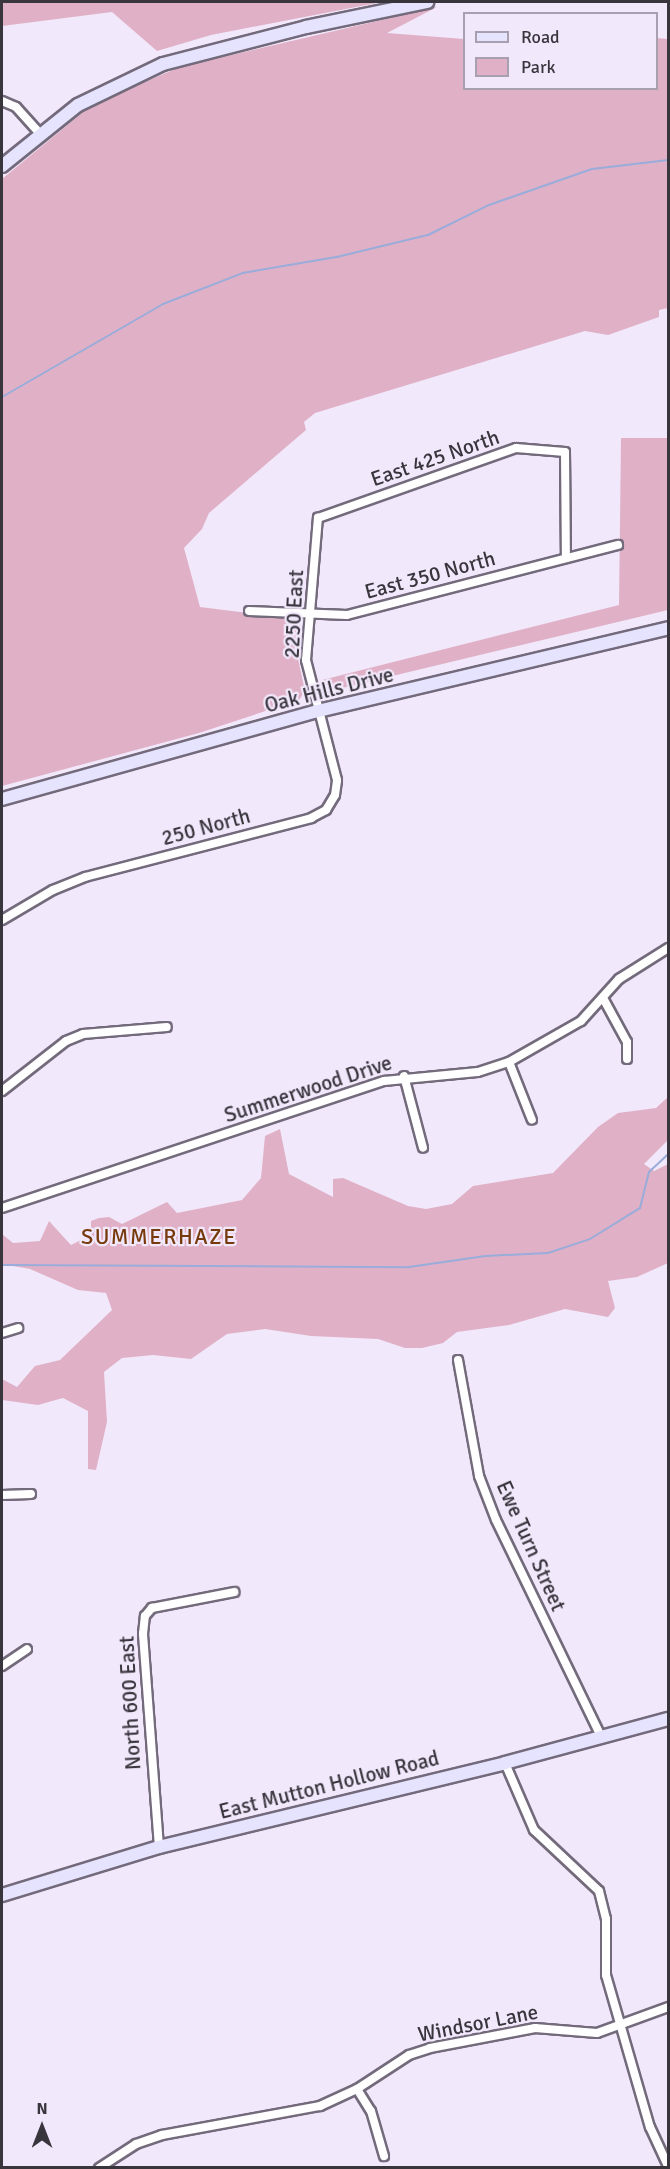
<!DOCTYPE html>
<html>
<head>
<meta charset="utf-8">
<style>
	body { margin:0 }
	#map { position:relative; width:670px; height:2169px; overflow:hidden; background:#f2e8fc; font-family:Signika,sans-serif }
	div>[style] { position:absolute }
	.green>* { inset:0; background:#e0b1c6 }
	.stream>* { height:2px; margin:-1px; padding:0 1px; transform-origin:1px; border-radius:1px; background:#99acda }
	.roads { filter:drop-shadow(2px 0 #736a7b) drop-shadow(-2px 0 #736a7b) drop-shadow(0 2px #736a7b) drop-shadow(0 -2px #736a7b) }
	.street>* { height:8px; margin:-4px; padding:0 4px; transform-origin:4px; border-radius:4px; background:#fff }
	.secondary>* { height:12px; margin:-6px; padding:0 6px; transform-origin:6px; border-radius:6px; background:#e6e3fe }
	span { translate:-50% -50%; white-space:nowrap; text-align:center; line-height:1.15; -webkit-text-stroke:4.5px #f2e8fc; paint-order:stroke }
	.street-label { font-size:21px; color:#39353d }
	.neighbourhood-label { font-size:22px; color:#763a0c; letter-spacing:1.5px }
	.frame { position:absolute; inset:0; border:3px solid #39353d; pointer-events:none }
	.legend { position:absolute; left:463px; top:12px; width:195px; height:78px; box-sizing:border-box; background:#f2e8fc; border:2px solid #a8a0b0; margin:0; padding:8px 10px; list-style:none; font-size:18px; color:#39353d }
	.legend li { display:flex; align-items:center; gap:12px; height:30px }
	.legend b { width:30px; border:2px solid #a8a0b0 }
	.north { position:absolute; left:12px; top:2097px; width:60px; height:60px; -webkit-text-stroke:4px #f2e8fc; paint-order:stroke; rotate:0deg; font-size:16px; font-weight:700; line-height:24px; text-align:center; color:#39353d }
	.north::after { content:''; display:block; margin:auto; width:21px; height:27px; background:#39353d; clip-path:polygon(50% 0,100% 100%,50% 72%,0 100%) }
</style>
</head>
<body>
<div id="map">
	<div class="green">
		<div style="clip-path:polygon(2px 2px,382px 2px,211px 35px,157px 51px,112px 12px,2px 26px)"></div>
		<div style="clip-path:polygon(437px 7px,387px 33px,464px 39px,464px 88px,656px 88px,657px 38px,668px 39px,668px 308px,659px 310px,659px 317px,608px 335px,585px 331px,315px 413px,304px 422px,306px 430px,209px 513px,202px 529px,184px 548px,200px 607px,296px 619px,300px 625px,297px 654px,305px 691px,299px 700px,199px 733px,2px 786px,2px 179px,93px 104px,180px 67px)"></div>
		<div style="clip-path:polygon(621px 438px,668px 438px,668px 610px,334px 690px,322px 680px,619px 605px)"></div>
		<div style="clip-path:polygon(668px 1097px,668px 1140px,644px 1164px,654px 1171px,668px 1164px,668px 1263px,637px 1277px,608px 1281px,615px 1308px,608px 1317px,565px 1309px,509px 1325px,457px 1332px,443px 1343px,422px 1348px,405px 1348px,378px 1339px,311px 1336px,265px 1329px,227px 1334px,191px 1359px,153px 1355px,122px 1358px,104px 1372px,107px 1422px,96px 1470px,88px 1469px,88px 1411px,63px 1398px,38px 1405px,2px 1400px,2px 1379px,17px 1387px,35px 1366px,60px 1360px,112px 1310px,106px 1293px,78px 1290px,30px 1269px,2px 1264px,2px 1234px,13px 1243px,40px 1241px,49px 1221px,71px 1245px,91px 1235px,91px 1221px,99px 1218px,109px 1217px,122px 1224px,167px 1202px,177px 1213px,242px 1200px,261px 1178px,265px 1136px,280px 1129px,289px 1174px,333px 1197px,333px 1179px,343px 1178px,408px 1206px,426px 1209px,452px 1204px,473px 1186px,553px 1173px,598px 1127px,618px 1113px,656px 1108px)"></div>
	</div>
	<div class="stream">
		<div style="left:2px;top:397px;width:186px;rotate:-30deg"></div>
		<div style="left:163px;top:304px;width:86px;rotate:-21.2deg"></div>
		<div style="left:243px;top:273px;width:99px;rotate:-9.8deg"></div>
		<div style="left:341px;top:256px;width:89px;rotate:-13.6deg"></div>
		<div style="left:428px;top:235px;width:68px;rotate:-26.2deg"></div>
		<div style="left:489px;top:205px;width:109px;rotate:-19.3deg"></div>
		<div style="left:592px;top:169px;width:77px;rotate:-6.8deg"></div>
		<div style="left:2px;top:1265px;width:407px;rotate:0.3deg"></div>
		<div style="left:409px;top:1267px;width:77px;rotate:-8.2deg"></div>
		<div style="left:485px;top:1256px;width:63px;rotate:-2.7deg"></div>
		<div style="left:548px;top:1253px;width:44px;rotate:-18.4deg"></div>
		<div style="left:590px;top:1239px;width:59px;rotate:-31.8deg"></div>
		<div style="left:640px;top:1208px;width:37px;rotate:-76deg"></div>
		<div style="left:649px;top:1172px;width:26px;rotate:-43deg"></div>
	</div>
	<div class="roads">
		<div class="street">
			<div style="left:2px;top:101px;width:15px;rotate:23deg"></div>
			<div style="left:16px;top:107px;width:36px;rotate:48deg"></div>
			<div style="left:249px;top:611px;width:98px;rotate:2.3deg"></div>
			<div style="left:347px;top:615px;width:280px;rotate:-14.5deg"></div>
			<div style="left:2px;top:920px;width:59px;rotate:-30.5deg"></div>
			<div style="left:53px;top:890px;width:35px;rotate:-22deg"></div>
			<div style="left:85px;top:877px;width:234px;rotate:-14.6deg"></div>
			<div style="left:311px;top:818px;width:17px;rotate:-28deg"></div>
			<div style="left:326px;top:810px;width:17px;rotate:-59deg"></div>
			<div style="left:335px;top:795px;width:15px;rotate:-82deg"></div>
			<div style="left:337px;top:780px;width:124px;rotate:-104.5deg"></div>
			<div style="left:306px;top:660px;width:143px;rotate:-85.2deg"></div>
			<div style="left:318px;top:518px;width:210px;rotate:-19.5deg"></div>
			<div style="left:516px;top:448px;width:49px;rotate:4.7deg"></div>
			<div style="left:565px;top:452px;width:106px;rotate:89.5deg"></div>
			<div style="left:603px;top:998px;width:50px;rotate:61.4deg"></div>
			<div style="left:627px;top:1042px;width:17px;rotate:90deg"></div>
			<div style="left:509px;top:1062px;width:62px;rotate:68.4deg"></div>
			<div style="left:404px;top:1076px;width:74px;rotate:75.2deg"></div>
			<div style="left:2px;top:1091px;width:81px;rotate:-38deg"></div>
			<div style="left:66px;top:1041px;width:18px;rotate:-22deg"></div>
			<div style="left:83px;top:1034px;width:84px;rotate:-4.8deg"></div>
			<div style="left:2px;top:1208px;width:403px;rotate:-18.4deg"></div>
			<div style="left:384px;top:1081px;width:94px;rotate:-5.5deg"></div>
			<div style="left:478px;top:1072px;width:33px;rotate:-18deg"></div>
			<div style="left:509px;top:1062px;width:83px;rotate:-29.7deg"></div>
			<div style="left:581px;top:1021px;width:57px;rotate:-47.9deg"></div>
			<div style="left:619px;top:979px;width:58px;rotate:-32.3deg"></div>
			<div style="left:2px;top:1333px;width:17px;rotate:-17deg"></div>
			<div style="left:458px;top:1360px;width:118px;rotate:79.7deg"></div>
			<div style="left:479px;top:1476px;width:47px;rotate:68.9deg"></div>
			<div style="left:496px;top:1520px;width:240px;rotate:64.1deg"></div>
			<div style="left:2px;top:1495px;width:29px;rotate:-2deg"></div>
			<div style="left:2px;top:1666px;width:30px;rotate:-34deg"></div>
			<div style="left:505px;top:1763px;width:73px;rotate:66.6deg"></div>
			<div style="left:534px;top:1830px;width:89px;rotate:43.2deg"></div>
			<div style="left:599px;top:1891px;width:29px;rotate:76deg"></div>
			<div style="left:606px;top:1919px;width:56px;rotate:90deg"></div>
			<div style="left:606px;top:1975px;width:158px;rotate:73.9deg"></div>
			<div style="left:650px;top:2127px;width:43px;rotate:65.2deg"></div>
			<div style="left:159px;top:1847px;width:214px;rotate:-94.3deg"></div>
			<div style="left:143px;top:1634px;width:18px;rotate:-84deg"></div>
			<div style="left:145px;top:1616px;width:11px;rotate:-49deg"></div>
			<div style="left:152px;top:1608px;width:84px;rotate:-11deg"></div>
			<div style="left:357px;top:2089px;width:26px;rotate:58deg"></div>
			<div style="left:371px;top:2111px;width:47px;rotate:73.9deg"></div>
			<div style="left:99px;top:2168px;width:44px;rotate:-33deg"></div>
			<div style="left:136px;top:2144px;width:28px;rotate:-19deg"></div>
			<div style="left:162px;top:2135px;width:161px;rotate:-10.4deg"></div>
			<div style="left:320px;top:2106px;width:41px;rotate:-24.7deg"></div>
			<div style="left:357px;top:2089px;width:62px;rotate:-33.2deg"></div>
			<div style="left:409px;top:2055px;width:22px;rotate:-18deg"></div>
			<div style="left:430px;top:2048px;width:107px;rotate:-10.8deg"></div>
			<div style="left:535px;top:2028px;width:62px;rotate:4.6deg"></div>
			<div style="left:597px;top:2033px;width:76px;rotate:-20.1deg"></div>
		</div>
		<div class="secondary">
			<div style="left:2px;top:166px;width:97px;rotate:-38.8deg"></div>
			<div style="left:78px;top:105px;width:94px;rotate:-25.8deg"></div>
			<div style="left:163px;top:64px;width:148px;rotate:-14.5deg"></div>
			<div style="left:306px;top:27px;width:124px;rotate:-11.7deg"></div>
			<div style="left:2px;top:799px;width:328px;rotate:-15.6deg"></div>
			<div style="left:318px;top:711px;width:360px;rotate:-13.3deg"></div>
			<div style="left:2px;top:1895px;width:164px;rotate:-17deg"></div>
			<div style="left:159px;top:1847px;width:356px;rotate:-13.6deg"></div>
			<div style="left:505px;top:1763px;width:169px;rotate:-15.1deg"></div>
		</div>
	</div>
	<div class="street-label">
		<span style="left:435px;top:458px;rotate:-19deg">East 425 North</span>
		<span style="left:430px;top:575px;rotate:-15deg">East 350 North</span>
		<span style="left:294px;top:614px;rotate:-87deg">2250 East</span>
		<span style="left:329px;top:690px;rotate:-14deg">Oak Hills Drive</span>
		<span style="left:206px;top:827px;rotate:-15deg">250 North</span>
		<span style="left:308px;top:1089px;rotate:-18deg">Summerwood Drive</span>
		<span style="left:531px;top:1546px;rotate:66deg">Ewe Turn Street</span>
		<span style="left:130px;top:1703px;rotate:-93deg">North 600 East</span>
		<span style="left:329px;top:1785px;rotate:-14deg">East Mutton Hollow Road</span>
		<span style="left:478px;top:2023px;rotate:-11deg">Windsor Lane</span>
	</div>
	<div class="neighbourhood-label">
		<span style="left:159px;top:1237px">SUMMERHAZE</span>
	</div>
	<div class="frame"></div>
	<ul class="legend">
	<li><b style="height:8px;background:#e6e3fe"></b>Road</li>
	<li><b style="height:16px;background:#e0b1c6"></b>Park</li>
	</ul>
	<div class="north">N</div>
</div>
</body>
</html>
